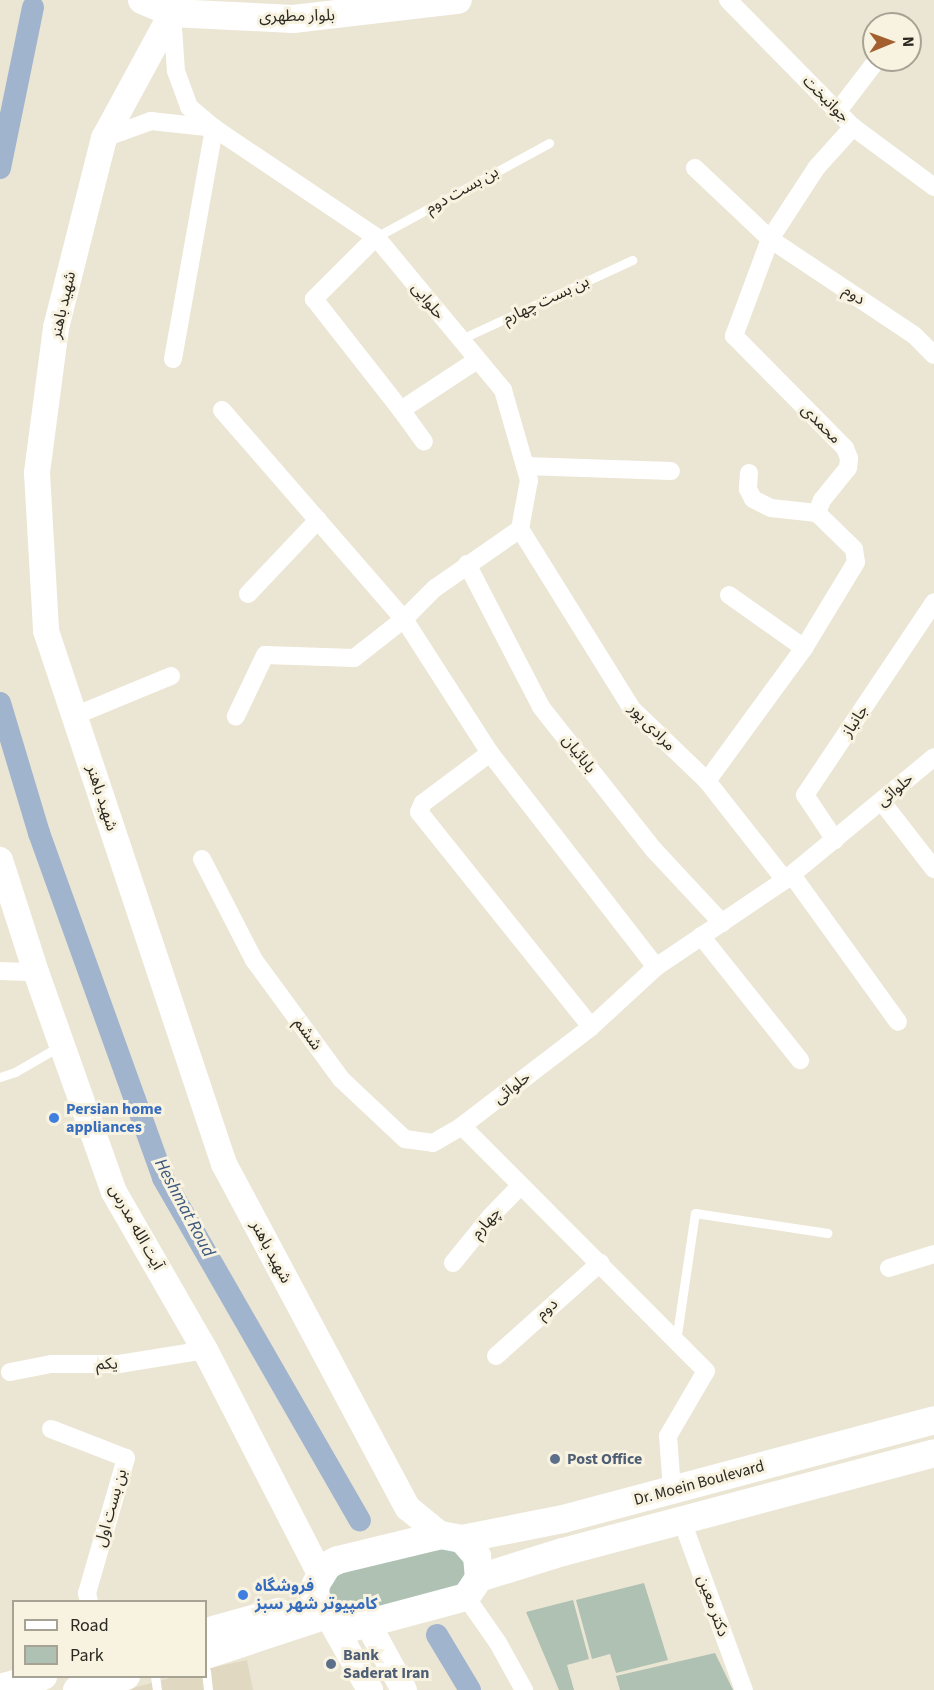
<!DOCTYPE html>
<html>
<head>
<meta charset="utf-8">
<style>
	body { margin:0 }
	#map { position:relative; width:934px; height:1690px; overflow:hidden; background:#ebe5d3; font-family:"Source Sans 3","Noto Sans Arabic",sans-serif }
	div>[style] { position:absolute }
	.built>* { inset:0; background:#e0d8c0 }
	.green>* { inset:0; background:#aec1b3 }
	.canal>* { height:22px; margin:-11px; padding:0 11px; transform-origin:11px; border-radius:11px; background:#a0b4ce }
	.service>* { height:9px; margin:-4.5px; padding:0 4.5px; transform-origin:4.5px; border-radius:4.5px; background:#fff }
	.minor>* { height:18px; margin:-9px; padding:0 9px; transform-origin:9px; border-radius:9px; background:#fff }
	.secondary>* { height:26px; margin:-13px; padding:0 13px; transform-origin:13px; border-radius:13px; background:#fff }
	.primary>* { height:28px; margin:-14px; padding:0 14px; transform-origin:14px; border-radius:14px; background:#fff }
	.dots>* { width:16px; height:16px; translate:-50% -50%; box-sizing:border-box; border:3px solid #f8f2e0; border-radius:50% }
	span { translate:-50% -50%; white-space:nowrap; text-align:center; line-height:1.15; -webkit-text-stroke:6px #f8f2e0; paint-order:stroke }
	.street-label { font-size:16px; color:#2b2922 }
	.shop-label { font-size:16px; color:#366cbe; font-weight:700 }
	.left { translate:0 -50%; text-align:left }
	.service-label { font-size:16px; color:#4e5e75; font-weight:700 }
	.water-label { font-size:18px; color:#3b587f; font-style:italic }
	.legend { position:absolute; left:12px; top:1600px; width:195px; height:78px; box-sizing:border-box; background:#f8f2e0; border:2px solid #a6a294; margin:0; padding:8px 10px; list-style:none; font-size:18px; color:#2b2922 }
	.legend li { display:flex; align-items:center; gap:12px; height:30px }
	.legend b { width:30px; border:2px solid #a6a294 }
	.north { position:absolute; left:862px; top:12px; width:60px; height:60px; box-sizing:border-box; background:#f8f2e0; border:2px solid #a6a294; border-radius:50%; rotate:89deg; font-size:16px; font-weight:700; line-height:24px; text-align:center; color:#2b2922 }
	.north::after { content:''; display:block; margin:auto; width:21px; height:27px; background:#a3602e; clip-path:polygon(50% 0,100% 100%,50% 72%,0 100%) }
</style>
</head>
<body>
<div id="map">
	<div class="built">
		<div style="clip-path:polygon(247px 1660px,253px 1690px,125px 1690px,174px 1677px,206px 1676px,206px 1669px)"></div>
	</div>
	<div class="green">
		<div style="clip-path:polygon(450px 1546px,467px 1564px,463px 1586px,349px 1618px,333px 1610px,328px 1585px,338px 1571px)"></div>
		<div style="clip-path:polygon(644px 1583px,668px 1660px,616px 1673px,610px 1654px,592px 1659px,576px 1600px)"></div>
		<div style="clip-path:polygon(573px 1600px,589px 1659px,567px 1665px,574px 1690px,559px 1690px,526px 1612px)"></div>
		<div style="clip-path:polygon(715px 1653px,733px 1690px,620px 1690px,616px 1676px)"></div>
	</div>
	<div class="canal">
		<div style="left:0;top:168px;width:164px;rotate:-78.4deg"></div>
		<div style="left:0;top:703px;width:136px;rotate:73.3deg"></div>
		<div style="left:39px;top:833px;width:367px;rotate:70.2deg"></div>
		<div style="left:163px;top:1178px;width:395px;rotate:60.1deg"></div>
		<div style="left:437px;top:1635px;width:64px;rotate:59deg"></div>
	</div>
	<div class="service">
		<div style="left:376px;top:237px;width:197px;rotate:-28.5deg"></div>
		<div style="left:459px;top:340px;width:191px;rotate:-24.8deg"></div>
		<div style="left:0;top:1077px;width:16px;rotate:-18deg"></div>
		<div style="left:15px;top:1072px;width:52px;rotate:-30deg"></div>
		<div style="left:676px;top:1341px;width:129px;rotate:-81.6deg"></div>
		<div style="left:695px;top:1213px;width:134px;rotate:8.6deg"></div>
		<div style="left:206px;top:1671px;width:19px;rotate:84deg"></div>
		<div style="left:155px;top:1676px;width:14px;rotate:82deg"></div>
	</div>
	<div class="minor">
		<div style="left:728px;top:0;width:178px;rotate:45.5deg"></div>
		<div style="left:853px;top:127px;width:101px;rotate:36.5deg"></div>
		<div style="left:172px;top:14px;width:57px;rotate:86deg"></div>
		<div style="left:176px;top:71px;width:38px;rotate:70deg"></div>
		<div style="left:189px;top:107px;width:33px;rotate:40deg"></div>
		<div style="left:214px;top:128px;width:195px;rotate:33.9deg"></div>
		<div style="left:376px;top:237px;width:199px;rotate:50.3deg"></div>
		<div style="left:503px;top:390px;width:94px;rotate:73.9deg"></div>
		<div style="left:529px;top:480px;width:50px;rotate:100.4deg"></div>
		<div style="left:520px;top:529px;width:103px;rotate:145.2deg"></div>
		<div style="left:435px;top:588px;width:44px;rotate:135deg"></div>
		<div style="left:404px;top:619px;width:63px;rotate:142deg"></div>
		<div style="left:354px;top:658px;width:89px;rotate:-178.1deg"></div>
		<div style="left:265px;top:655px;width:68px;rotate:115.4deg"></div>
		<div style="left:838px;top:111px;width:64px;rotate:-52.6deg"></div>
		<div style="left:104px;top:138px;width:50px;rotate:-19.9deg"></div>
		<div style="left:151px;top:121px;width:63px;rotate:6.3deg"></div>
		<div style="left:695px;top:168px;width:103px;rotate:43.4deg"></div>
		<div style="left:770px;top:239px;width:173px;rotate:33.7deg"></div>
		<div style="left:914px;top:335px;width:28px;rotate:45deg"></div>
		<div style="left:376px;top:237px;width:88px;rotate:135deg"></div>
		<div style="left:314px;top:299px;width:141px;rotate:51.9deg"></div>
		<div style="left:401px;top:410px;width:91px;rotate:-33.3deg"></div>
		<div style="left:173px;top:359px;width:235px;rotate:-79.9deg"></div>
		<div style="left:222px;top:410px;width:277px;rotate:49deg"></div>
		<div style="left:404px;top:619px;width:159px;rotate:57.3deg"></div>
		<div style="left:490px;top:753px;width:271px;rotate:52.2deg"></div>
		<div style="left:401px;top:410px;width:39px;rotate:54deg"></div>
		<div style="left:525px;top:466px;width:146px;rotate:2deg"></div>
		<div style="left:749px;top:473px;width:16px;rotate:94deg"></div>
		<div style="left:748px;top:489px;width:11px;rotate:63deg"></div>
		<div style="left:753px;top:499px;width:20px;rotate:27deg"></div>
		<div style="left:771px;top:508px;width:46px;rotate:6.2deg"></div>
		<div style="left:520px;top:529px;width:212px;rotate:58.1deg"></div>
		<div style="left:632px;top:709px;width:104px;rotate:43.8deg"></div>
		<div style="left:707px;top:781px;width:126px;rotate:51.8deg"></div>
		<div style="left:467px;top:564px;width:161px;rotate:62.6deg"></div>
		<div style="left:541px;top:707px;width:182px;rotate:51.7deg"></div>
		<div style="left:654px;top:850px;width:100px;rotate:47deg"></div>
		<div style="left:248px;top:594px;width:102px;rotate:-46.6deg"></div>
		<div style="left:729px;top:595px;width:92px;rotate:35.2deg"></div>
		<div style="left:74px;top:716px;width:105px;rotate:-22.4deg"></div>
		<div style="left:490px;top:753px;width:84px;rotate:143.3deg"></div>
		<div style="left:423px;top:803px;width:10px;rotate:114deg"></div>
		<div style="left:419px;top:812px;width:275px;rotate:51.3deg"></div>
		<div style="left:707px;top:781px;width:165px;rotate:-53.9deg"></div>
		<div style="left:804px;top:648px;width:100px;rotate:-58.8deg"></div>
		<div style="left:856px;top:562px;width:13px;rotate:-99deg"></div>
		<div style="left:854px;top:549px;width:52px;rotate:-135.8deg"></div>
		<div style="left:817px;top:513px;width:14px;rotate:-69deg"></div>
		<div style="left:822px;top:500px;width:41px;rotate:-50.9deg"></div>
		<div style="left:848px;top:468px;width:10px;rotate:-84deg"></div>
		<div style="left:849px;top:458px;width:11px;rotate:-112deg"></div>
		<div style="left:845px;top:448px;width:158px;rotate:-134.7deg"></div>
		<div style="left:734px;top:336px;width:103px;rotate:-69.6deg"></div>
		<div style="left:770px;top:239px;width:86px;rotate:-56.9deg"></div>
		<div style="left:817px;top:167px;width:54px;rotate:-48deg"></div>
		<div style="left:882px;top:802px;width:85px;rotate:52.2deg"></div>
		<div style="left:835px;top:840px;width:54px;rotate:-123.7deg"></div>
		<div style="left:805px;top:795px;width:232px;rotate:-56.2deg"></div>
		<div style="left:202px;top:859px;width:114px;rotate:62.8deg"></div>
		<div style="left:254px;top:960px;width:147px;rotate:53.8deg"></div>
		<div style="left:341px;top:1079px;width:88px;rotate:43.2deg"></div>
		<div style="left:405px;top:1139px;width:28px;rotate:8deg"></div>
		<div style="left:433px;top:1143px;width:34px;rotate:-30deg"></div>
		<div style="left:792px;top:875px;width:181px;rotate:54.2deg"></div>
		<div style="left:701px;top:936px;width:159px;rotate:51.4deg"></div>
		<div style="left:0;top:971px;width:36px;rotate:2deg"></div>
		<div style="left:453px;top:1263px;width:60px;rotate:-51deg"></div>
		<div style="left:491px;top:1216px;width:43px;rotate:-45.9deg"></div>
		<div style="left:889px;top:1268px;width:47px;rotate:-17.3deg"></div>
		<div style="left:496px;top:1356px;width:140px;rotate:-41.8deg"></div>
		<div style="left:10px;top:1372px;width:42px;rotate:-11deg"></div>
		<div style="left:51px;top:1364px;width:68px"></div>
		<div style="left:119px;top:1364px;width:87px;rotate:-9.2deg"></div>
		<div style="left:51px;top:1429px;width:80px;rotate:21.1deg"></div>
		<div style="left:126px;top:1458px;width:141px;rotate:106.1deg"></div>
		<div style="left:87px;top:1593px;width:9px;rotate:77deg"></div>
		<div style="left:672px;top:1490px;width:54px;rotate:-94.2deg"></div>
		<div style="left:668px;top:1436px;width:75px;rotate:-59.7deg"></div>
		<div style="left:706px;top:1371px;width:346px;rotate:-134.9deg"></div>
		<div style="left:462px;top:1126px;width:163px;rotate:-37.5deg"></div>
		<div style="left:591px;top:1027px;width:88px;rotate:-42.7deg"></div>
		<div style="left:656px;top:967px;width:156px;rotate:-34deg"></div>
		<div style="left:785px;top:880px;width:193px;rotate:-39.5deg"></div>
		<div style="left:682px;top:1521px;width:180px;rotate:69.9deg"></div>
		<div style="left:466px;top:1597px;width:56px;rotate:55.2deg"></div>
		<div style="left:498px;top:1643px;width:54px;rotate:61deg"></div>
	</div>
	<div class="secondary">
		<div style="left:172px;top:13px;width:142px;rotate:118.5deg"></div>
		<div style="left:104px;top:138px;width:196px;rotate:104.2deg"></div>
		<div style="left:56px;top:328px;width:146px;rotate:97.5deg"></div>
		<div style="left:37px;top:473px;width:158px;rotate:86.7deg"></div>
		<div style="left:46px;top:631px;width:562px;rotate:71.53deg"></div>
		<div style="left:224px;top:1164px;width:390px;rotate:61.9deg"></div>
		<div style="left:408px;top:1508px;width:43px;rotate:39.3deg"></div>
		<div style="left:0;top:860px;width:118px;rotate:72.2deg"></div>
		<div style="left:36px;top:972px;width:233px;rotate:70.5deg"></div>
		<div style="left:114px;top:1192px;width:182px;rotate:60.1deg"></div>
		<div style="left:205px;top:1350px;width:252px;rotate:62.8deg"></div>
		<div style="left:332px;top:1623px;width:77px;rotate:60.4deg"></div>
		<div style="left:368px;top:1624px;width:75px;rotate:61.4deg"></div>
	</div>
	<div class="primary">
		<div style="left:142px;top:0;width:33px;rotate:23deg"></div>
		<div style="left:172px;top:13px;width:121px;rotate:2.8deg"></div>
		<div style="left:293px;top:19px;width:166px;rotate:-6.6deg"></div>
		<div style="left:441px;top:1535px;width:21px;rotate:11deg"></div>
		<div style="left:462px;top:1539px;width:23px;rotate:49deg"></div>
		<div style="left:477px;top:1556px;width:22px;rotate:85deg"></div>
		<div style="left:479px;top:1578px;width:23px;rotate:124deg"></div>
		<div style="left:466px;top:1597px;width:116px;rotate:165deg"></div>
		<div style="left:354px;top:1627px;width:11px;rotate:180deg"></div>
		<div style="left:343px;top:1627px;width:22px;rotate:-150deg"></div>
		<div style="left:324px;top:1616px;width:23px;rotate:-113deg"></div>
		<div style="left:315px;top:1595px;width:11px;rotate:-85deg"></div>
		<div style="left:316px;top:1584px;width:22px;rotate:-58deg"></div>
		<div style="left:328px;top:1565px;width:11px;rotate:-27deg"></div>
		<div style="left:338px;top:1560px;width:106px;rotate:-13.6deg"></div>
		<div style="left:462px;top:1539px;width:103px;rotate:-11.2deg"></div>
		<div style="left:563px;top:1519px;width:384px;rotate:-14.9deg"></div>
		<div style="left:479px;top:1578px;width:88px;rotate:-17.2deg"></div>
		<div style="left:563px;top:1552px;width:384px;rotate:-14.9deg"></div>
		<div style="left:206px;top:1632px;width:75px;rotate:-15.5deg"></div>
		<div style="left:206px;top:1655px;width:124px;rotate:-18.3deg"></div>
		<div style="left:0;top:1688px;width:45px;rotate:-15.6deg"></div>
		<div style="left:77px;top:1690px;width:51px;rotate:-15.9deg"></div>
	</div>
	<div class="dots">
		<div style="left:54px;top:1118px;background:#3f7fe0"></div>
		<div style="left:555px;top:1459px;background:#5c6f8a"></div>
		<div style="left:243px;top:1595px;background:#3f7fe0"></div>
		<div style="left:331px;top:1664px;background:#5c6f8a"></div>
	</div>
	<div class="street-label">
		<span style="left:297px;top:16px;rotate:-1deg">بلوار مطهری</span>
		<span style="left:826px;top:99px;rotate:45deg">جوانبخت</span>
		<span style="left:462px;top:190px;rotate:-29deg">بن بست دوم</span>
		<span style="left:854px;top:295px;rotate:34deg">دوم</span>
		<span style="left:546px;top:300px;rotate:-25deg">بن بست چهارم</span>
		<span style="left:428px;top:301px;rotate:51deg">حلوایی</span>
		<span style="left:63px;top:305px;rotate:-77deg">شهید باهنر</span>
		<span style="left:821px;top:424px;rotate:45deg">محمدی</span>
		<span style="left:855px;top:721px;rotate:-56deg">جانباز</span>
		<span style="left:652px;top:727px;rotate:46deg">مرادی پور</span>
		<span style="left:579px;top:754px;rotate:52deg">بابائیان</span>
		<span style="left:895px;top:790px;rotate:-40deg">حلوائی</span>
		<span style="left:102px;top:798px;rotate:72deg">شهید باهنر</span>
		<span style="left:308px;top:1034px;rotate:54deg">ششم</span>
		<span style="left:512px;top:1088px;rotate:-38deg">حلوائی</span>
		<span style="left:486px;top:1223px;rotate:-49deg">چهارم</span>
		<span style="left:136px;top:1227px;rotate:61deg">آیت الله مدرس</span>
		<span style="left:271px;top:1252px;rotate:62deg">شهید باهنر</span>
		<span style="left:547px;top:1309px;rotate:-42deg">دوم</span>
		<span style="left:107px;top:1364px;rotate:-1deg">یکم</span>
		<span style="left:699px;top:1483px;rotate:-15deg">Dr. Moein Boulevard</span>
		<span style="left:111px;top:1508px;rotate:-74deg">بن بست اول</span>
		<span style="left:713px;top:1606px;rotate:70deg">دکتر معین</span>
	</div>
	<div class="shop-label">
		<span class="left" style="left:66px;top:1118px">Persian home<br>appliances</span>
		<span class="left" style="left:255px;top:1595px">فروشگاه<br>کامپیوتر شهر سبز</span>
	</div>
	<div class="service-label">
		<span class="left" style="left:567px;top:1459px">Post Office</span>
		<span class="left" style="left:343px;top:1664px">Bank<br>Saderat Iran</span>
	</div>
	<div class="water-label">
		<span style="left:184px;top:1208px;rotate:62deg">Heshmat Roud</span>
	</div>
	<ul class="legend">
	<li><b style="height:8px;background:#fff"></b>Road</li>
	<li><b style="height:16px;background:#aec1b3"></b>Park</li>
	</ul>
	<div class="north">N</div>
</div>
</body>
</html>
